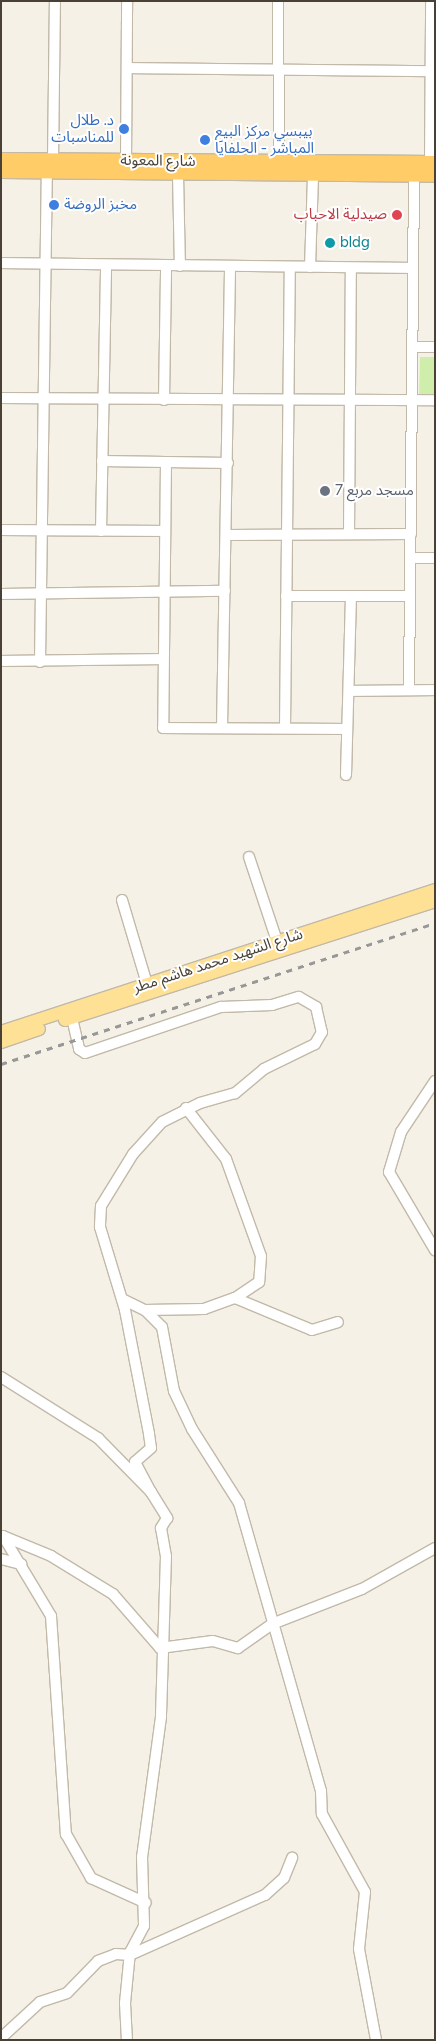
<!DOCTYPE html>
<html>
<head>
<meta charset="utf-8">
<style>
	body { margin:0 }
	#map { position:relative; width:436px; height:2041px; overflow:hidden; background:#f5f1e7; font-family:Figtree,"Noto Sans Arabic",sans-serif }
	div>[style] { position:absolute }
	.green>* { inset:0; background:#d0eeab }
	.roads { filter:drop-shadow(1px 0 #c2b9a8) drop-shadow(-1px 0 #c2b9a8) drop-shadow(0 1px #c2b9a8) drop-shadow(0 -1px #c2b9a8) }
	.minor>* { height:10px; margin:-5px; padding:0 5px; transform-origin:5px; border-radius:5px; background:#fff }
	.major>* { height:12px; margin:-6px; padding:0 6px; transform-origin:6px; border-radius:6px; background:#ffe196 }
	.highway>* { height:14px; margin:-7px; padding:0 7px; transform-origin:7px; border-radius:7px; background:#ffcc68 }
	.rail>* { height:2.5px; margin-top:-1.25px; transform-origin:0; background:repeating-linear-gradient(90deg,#979797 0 6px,transparent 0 12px) }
	.dots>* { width:14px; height:14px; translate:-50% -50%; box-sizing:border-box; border:2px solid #fff; border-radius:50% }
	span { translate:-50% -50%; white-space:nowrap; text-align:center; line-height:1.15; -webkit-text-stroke:4px #fff; paint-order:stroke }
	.shop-label { font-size:15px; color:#366cbe }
	.right { translate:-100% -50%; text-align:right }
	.left { translate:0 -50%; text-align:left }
	.street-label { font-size:15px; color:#494135 }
	.health-label { font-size:15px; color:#be3a42 }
	.culture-label { font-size:15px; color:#0d838f }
	.worship-label { font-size:15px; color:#5b616d }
	.frame { position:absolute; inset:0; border:2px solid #494135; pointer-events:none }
</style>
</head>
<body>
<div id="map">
	<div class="green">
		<div style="clip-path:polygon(420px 357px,435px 357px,435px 395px,419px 395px)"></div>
	</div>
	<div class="roads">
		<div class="minor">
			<div style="left:278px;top:1px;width:161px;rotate:89.6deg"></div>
			<div style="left:127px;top:68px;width:303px;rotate:0.6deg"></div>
			<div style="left:53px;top:160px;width:159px;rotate:-89.3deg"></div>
			<div style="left:126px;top:161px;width:160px;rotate:-89.6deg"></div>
			<div style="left:430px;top:163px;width:162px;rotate:-89.6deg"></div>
			<div style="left:178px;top:174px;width:92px;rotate:88.8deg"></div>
			<div style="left:1px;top:263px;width:411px;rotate:0.7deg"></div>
			<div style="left:310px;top:267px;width:92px;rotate:-88.1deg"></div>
			<div style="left:412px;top:347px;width:23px"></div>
			<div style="left:1px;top:398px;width:434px;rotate:0.3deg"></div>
			<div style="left:164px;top:400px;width:134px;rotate:-89.1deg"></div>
			<div style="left:102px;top:461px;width:64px;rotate:0.9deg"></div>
			<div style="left:228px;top:463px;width:62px;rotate:-179.1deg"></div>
			<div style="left:166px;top:462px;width:266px;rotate:90.6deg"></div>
			<div style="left:163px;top:728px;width:184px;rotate:0.3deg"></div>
			<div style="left:1px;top:530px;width:164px;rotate:0.3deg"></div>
			<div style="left:101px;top:531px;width:266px;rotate:-88.9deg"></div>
			<div style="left:349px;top:534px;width:266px;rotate:-89.6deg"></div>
			<div style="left:227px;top:535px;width:184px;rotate:-0.3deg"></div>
			<div style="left:411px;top:558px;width:24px"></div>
			<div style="left:1px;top:594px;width:224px;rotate:-0.8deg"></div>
			<div style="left:286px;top:596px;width:124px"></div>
			<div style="left:1px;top:661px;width:161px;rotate:-0.7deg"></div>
			<div style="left:40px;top:662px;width:490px;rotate:-89.2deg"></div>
			<div style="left:409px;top:690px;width:515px;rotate:-89.44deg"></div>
			<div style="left:349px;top:691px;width:86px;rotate:-0.7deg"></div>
			<div style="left:222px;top:728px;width:461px;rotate:-89deg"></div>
			<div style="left:285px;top:728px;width:461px;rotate:-89.4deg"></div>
			<div style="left:346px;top:775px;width:179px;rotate:-88.4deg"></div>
			<div style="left:249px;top:857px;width:89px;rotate:71.6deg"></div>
			<div style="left:122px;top:900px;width:88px;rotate:73.4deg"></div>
			<div style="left:72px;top:1018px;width:32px;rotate:77deg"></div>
			<div style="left:79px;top:1049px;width:7px;rotate:34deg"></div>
			<div style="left:85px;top:1053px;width:144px;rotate:-18.7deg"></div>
			<div style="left:221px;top:1007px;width:51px;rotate:-2.2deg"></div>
			<div style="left:272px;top:1005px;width:28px;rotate:-17deg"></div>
			<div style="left:299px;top:997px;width:20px;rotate:30deg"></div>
			<div style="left:316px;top:1007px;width:26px;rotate:77deg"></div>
			<div style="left:322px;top:1032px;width:14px;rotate:120deg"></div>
			<div style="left:315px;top:1044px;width:57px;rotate:153.9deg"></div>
			<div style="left:264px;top:1069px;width:38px;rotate:140deg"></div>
			<div style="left:235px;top:1093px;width:36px;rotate:164deg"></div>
			<div style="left:200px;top:1103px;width:42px;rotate:153.4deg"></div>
			<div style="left:162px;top:1122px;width:43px;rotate:132.2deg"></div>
			<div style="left:133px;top:1154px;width:61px;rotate:121.6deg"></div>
			<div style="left:101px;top:1206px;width:21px;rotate:93deg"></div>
			<div style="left:100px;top:1227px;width:87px;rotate:73.2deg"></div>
			<div style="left:125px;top:1310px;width:126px;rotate:79deg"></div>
			<div style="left:149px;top:1434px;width:14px;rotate:82deg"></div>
			<div style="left:151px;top:1448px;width:21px;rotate:139deg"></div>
			<div style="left:135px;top:1462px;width:34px;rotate:62deg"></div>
			<div style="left:435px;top:1081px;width:61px;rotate:123.7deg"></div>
			<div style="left:401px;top:1132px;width:42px;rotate:106.7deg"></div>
			<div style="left:389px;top:1172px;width:91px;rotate:59.5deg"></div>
			<div style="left:186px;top:1108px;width:65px;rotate:51.9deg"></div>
			<div style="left:226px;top:1159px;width:103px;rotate:70.2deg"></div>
			<div style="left:261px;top:1256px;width:26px;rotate:94deg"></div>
			<div style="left:259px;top:1282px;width:29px;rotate:146deg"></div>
			<div style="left:122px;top:1299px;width:25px;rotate:26deg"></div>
			<div style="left:145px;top:1310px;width:24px;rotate:45deg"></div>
			<div style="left:162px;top:1327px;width:65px;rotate:79.4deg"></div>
			<div style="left:174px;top:1391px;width:42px;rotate:64.7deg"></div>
			<div style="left:192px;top:1429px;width:88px;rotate:57.6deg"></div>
			<div style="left:239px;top:1503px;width:299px;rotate:74.1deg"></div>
			<div style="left:321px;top:1791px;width:23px;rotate:88deg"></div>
			<div style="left:322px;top:1814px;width:89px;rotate:61.1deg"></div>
			<div style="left:365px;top:1892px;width:57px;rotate:96deg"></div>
			<div style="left:359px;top:1949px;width:93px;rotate:79.4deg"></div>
			<div style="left:145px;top:1310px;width:59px;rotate:-1deg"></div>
			<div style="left:204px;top:1309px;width:33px;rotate:-20deg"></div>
			<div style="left:235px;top:1298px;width:83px;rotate:22.6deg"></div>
			<div style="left:312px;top:1330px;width:27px;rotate:-17deg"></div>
			<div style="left:1px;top:1377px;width:115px;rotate:32.2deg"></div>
			<div style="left:98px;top:1438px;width:76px;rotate:45.5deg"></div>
			<div style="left:151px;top:1492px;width:31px;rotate:58deg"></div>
			<div style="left:167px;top:1518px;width:12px;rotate:121deg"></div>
			<div style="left:161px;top:1528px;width:28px;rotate:80deg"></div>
			<div style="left:166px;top:1556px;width:161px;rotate:91.8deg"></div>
			<div style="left:161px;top:1717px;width:141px;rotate:97.7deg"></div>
			<div style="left:142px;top:1857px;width:69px;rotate:88.3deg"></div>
			<div style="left:144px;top:1926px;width:30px;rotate:118deg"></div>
			<div style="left:130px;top:1952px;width:51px;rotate:95.6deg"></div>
			<div style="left:125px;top:2003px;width:37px;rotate:87deg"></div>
			<div style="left:3px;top:1536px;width:52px;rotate:22.6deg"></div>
			<div style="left:51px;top:1556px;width:73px;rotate:31.5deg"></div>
			<div style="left:113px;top:1594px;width:72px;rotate:49deg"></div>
			<div style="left:160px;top:1648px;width:53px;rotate:-7.5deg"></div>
			<div style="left:213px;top:1641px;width:26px;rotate:16deg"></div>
			<div style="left:238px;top:1648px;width:42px;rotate:-35.2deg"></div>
			<div style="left:272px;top:1624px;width:97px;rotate:-21.3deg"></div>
			<div style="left:362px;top:1589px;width:84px;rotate:-29.3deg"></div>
			<div style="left:3px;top:1536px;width:93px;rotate:59deg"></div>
			<div style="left:51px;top:1616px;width:219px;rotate:86.1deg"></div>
			<div style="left:66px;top:1834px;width:51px;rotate:60.4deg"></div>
			<div style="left:91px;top:1878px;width:60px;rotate:24.4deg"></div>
			<div style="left:1px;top:1559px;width:21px;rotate:14deg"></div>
			<div style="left:1px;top:2038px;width:53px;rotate:-42.7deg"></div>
			<div style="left:40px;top:2002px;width:28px;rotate:-18deg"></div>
			<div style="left:67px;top:1993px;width:45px;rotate:-45.9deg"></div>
			<div style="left:98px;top:1961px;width:19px;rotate:-21deg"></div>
			<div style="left:116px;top:1954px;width:14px;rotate:4deg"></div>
			<div style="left:130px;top:1955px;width:148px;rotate:-24deg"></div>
			<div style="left:265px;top:1895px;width:25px;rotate:-42deg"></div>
			<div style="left:284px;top:1878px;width:22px;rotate:-68deg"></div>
		</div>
		<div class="major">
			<div style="left:65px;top:1020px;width:389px;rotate:-17.8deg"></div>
			<div style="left:1px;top:1032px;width:457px;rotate:-18.1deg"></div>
			<div style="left:1px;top:1042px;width:40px;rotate:-18.9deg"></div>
		</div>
		<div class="highway">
			<div style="left:1px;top:160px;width:434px;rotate:0.4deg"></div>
			<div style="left:1px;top:171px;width:434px;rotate:0.5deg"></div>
		</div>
	</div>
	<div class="rail">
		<div style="left:1px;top:1064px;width:456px;rotate:-18deg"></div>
	</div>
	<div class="dots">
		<div style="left:124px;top:129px;background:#3f7fe0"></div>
		<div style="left:205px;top:140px;background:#3f7fe0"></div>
		<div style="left:54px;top:205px;background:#3f7fe0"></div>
		<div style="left:397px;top:215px;background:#e0444e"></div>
		<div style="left:330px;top:243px;background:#0f9aa8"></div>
		<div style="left:325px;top:491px;background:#6b7280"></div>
	</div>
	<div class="shop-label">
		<span class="right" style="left:114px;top:129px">د. طلال<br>للمناسبات</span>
		<span class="left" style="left:215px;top:140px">بيبسي مركز البيع<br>المباشر - الحلفايا</span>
		<span class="left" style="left:64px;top:205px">مخبز الروضة</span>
	</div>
	<div class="street-label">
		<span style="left:158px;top:161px;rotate:1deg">شارع المعونة</span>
		<span style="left:218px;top:961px;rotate:-18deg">شارع الشهيد محمد هاشم مطر</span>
	</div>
	<div class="health-label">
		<span class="right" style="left:387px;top:215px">صيدلية الاحباب</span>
	</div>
	<div class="culture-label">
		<span class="left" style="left:340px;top:243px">bldg</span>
	</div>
	<div class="worship-label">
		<span class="left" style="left:335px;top:491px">مسجد مربع 7</span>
	</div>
	<div class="frame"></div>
</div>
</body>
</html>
